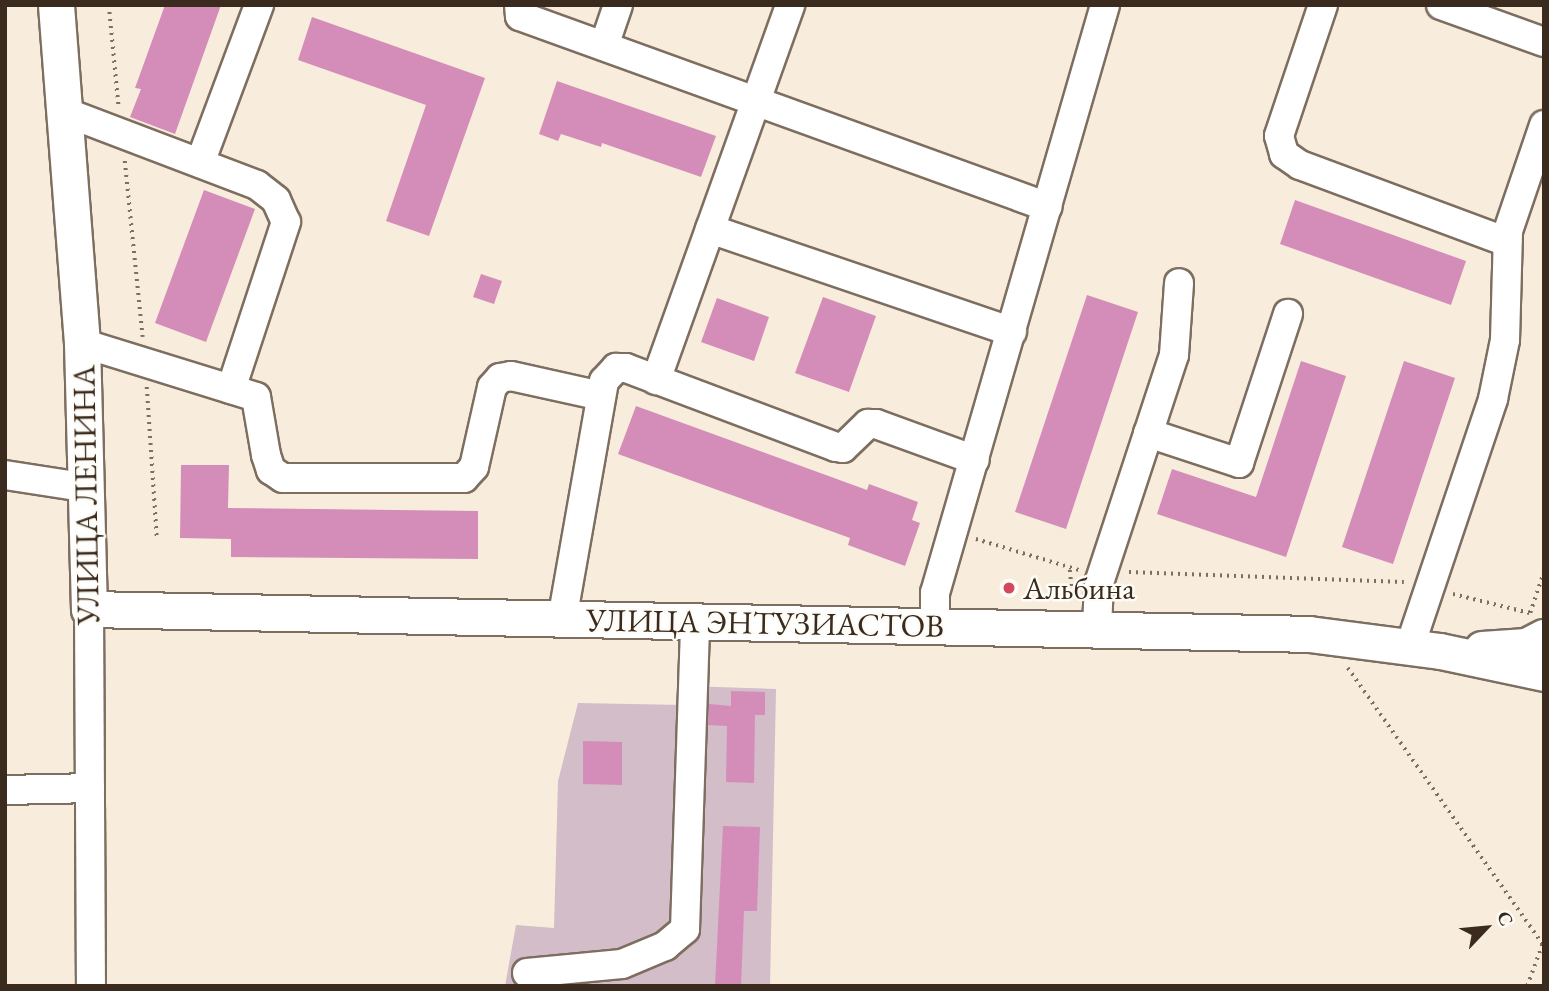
<!DOCTYPE html>
<html>
<head>
<meta charset="utf-8">
<style>
	body { margin:0 }
	#map { position:relative; width:1549px; height:991px; overflow:hidden; background:#f8eddc; font-family:"EB Garamond",serif }
	div>[style] { position:absolute }
	.industrial>* { inset:0; background:#d2bdc8 }
	.building>* { inset:0; background:#d48db9 }
	.path>* { height:3.5px; margin-top:-1.75px; transform-origin:0; background:repeating-linear-gradient(90deg,#7d6e60 0 2px,transparent 0 7px) }
	.roads { filter:drop-shadow(2px 0 #7d6e60) drop-shadow(-2px 0 #7d6e60) drop-shadow(0 2px #7d6e60) drop-shadow(0 -2px #7d6e60) }
	.minor>* { height:28px; margin:-14px; padding:0 14px; transform-origin:14px; border-radius:14px; background:#fff }
	.major>* { height:35px; margin:-17.5px; padding:0 17.5px; transform-origin:17.5px; border-radius:17.5px; background:#fff }
	.dots>* { width:19px; height:19px; translate:-50% -50%; box-sizing:border-box; border:4px solid #fdfcf7; border-radius:50% }
	span { translate:-50% -50%; white-space:nowrap; text-align:center; line-height:1.15; -webkit-text-stroke:5px #fdfcf7; paint-order:stroke }
	.street-label { font-size:32px; color:#3b2a1e }
	.poi-label { font-size:32px; color:#3b2a1e }
	.left { translate:0 -50%; text-align:left }
	.frame { position:absolute; inset:0; border:7px solid #3b2a1e; pointer-events:none }
	.north { position:absolute; left:1451px; top:893px; width:70px; height:70px; -webkit-text-stroke:5px #fdfcf7; paint-order:stroke; rotate:64deg; font-size:19px; font-weight:700; line-height:28px; text-align:center; color:#3b2a1e }
	.north::after { content:''; display:block; margin:auto; width:24px; height:32px; background:#3b2a1e; clip-path:polygon(50% 0,100% 100%,50% 72%,0 100%) }
</style>
</head>
<body>
<div id="map">
	<div class="industrial">
		<div style="clip-path:polygon(685px 686px,776px 689px,770px 986px,505px 986px,516px 925px,554px 928px,558px 781px,578px 703px,684px 705px)"></div>
	</div>
	<div class="building">
		<div style="clip-path:polygon(165px 5px,221px 5px,175px 134px,130px 117px,141px 89px,135px 88px)"></div>
		<div style="clip-path:polygon(312px 17px,485px 78px,429px 236px,386px 221px,426px 105px,298px 60px)"></div>
		<div style="clip-path:polygon(557px 81px,716px 136px,701px 177px,602px 143px,601px 147px,561px 134px,558px 141px,539px 134px)"></div>
		<div style="clip-path:polygon(204px 190px,255px 209px,206px 342px,155px 323px)"></div>
		<div style="clip-path:polygon(1295px 200px,1466px 261px,1451px 305px,1280px 244px)"></div>
		<div style="clip-path:polygon(481px 274px,502px 281px,494px 304px,473px 297px)"></div>
		<div style="clip-path:polygon(1087px 295px,1138px 312px,1066px 529px,1015px 512px)"></div>
		<div style="clip-path:polygon(823px 297px,876px 316px,849px 392px,795px 373px)"></div>
		<div style="clip-path:polygon(717px 298px,769px 317px,754px 361px,701px 342px)"></div>
		<div style="clip-path:polygon(1301px 361px,1346px 376px,1286px 557px,1157px 514px,1172px 469px,1256px 497px)"></div>
		<div style="clip-path:polygon(1404px 361px,1455px 378px,1393px 564px,1342px 547px)"></div>
		<div style="clip-path:polygon(636px 406px,867px 490px,869px 484px,918px 502px,912px 520px,920px 523px,905px 566px,848px 545px,850px 538px,618px 454px)"></div>
		<div style="clip-path:polygon(181px 465px,229px 465px,228px 508px,478px 511px,478px 559px,231px 557px,231px 539px,180px 538px)"></div>
		<div style="clip-path:polygon(731px 691px,765px 692px,765px 715px,755px 715px,754px 783px,726px 782px,727px 726px,708px 725px,709px 704px,731px 706px)"></div>
		<div style="clip-path:polygon(583px 741px,622px 742px,622px 785px,583px 784px)"></div>
		<div style="clip-path:polygon(723px 826px,760px 827px,757px 911px,744px 911px,741px 986px,715px 986px)"></div>
	</div>
	<div class="path">
		<div style="left:109px;top:5px;width:103px;rotate:84.5deg"></div>
		<div style="left:125px;top:161px;width:177px;rotate:84.2deg"></div>
		<div style="left:147px;top:387px;width:152px;rotate:86.2deg"></div>
		<div style="left:976px;top:539px;width:108px;rotate:16.8deg"></div>
		<div style="left:1070px;top:570px;width:18px;rotate:84deg"></div>
		<div style="left:1129px;top:572px;width:275px;rotate:2.1deg"></div>
		<div style="left:1453px;top:594px;width:79px;rotate:13.9deg"></div>
		<div style="left:1530px;top:613px;width:44px;rotate:-71.6deg"></div>
		<div style="left:1348px;top:668px;width:340px;rotate:54.8deg"></div>
		<div style="left:1527px;top:986px;width:44px;rotate:-69.9deg"></div>
	</div>
	<div class="roads">
		<div class="minor">
			<div style="left:519px;top:5px;width:11px;rotate:85deg"></div>
			<div style="left:520px;top:16px;width:561px;rotate:19.89deg"></div>
			<div style="left:1323px;top:5px;width:138px;rotate:108.6deg"></div>
			<div style="left:1279px;top:136px;width:19px;rotate:74deg"></div>
			<div style="left:1284px;top:154px;width:19px;rotate:35deg"></div>
			<div style="left:1300px;top:165px;width:221px;rotate:20.4deg"></div>
			<div style="left:1441px;top:5px;width:109px;rotate:19.8deg"></div>
			<div style="left:604px;top:46px;width:43px;rotate:-71.1deg"></div>
			<div style="left:65px;top:112px;width:205px;rotate:20.8deg"></div>
			<div style="left:257px;top:185px;width:24px;rotate:38deg"></div>
			<div style="left:276px;top:200px;width:24px;rotate:66deg"></div>
			<div style="left:286px;top:222px;width:176px;rotate:108.2deg"></div>
			<div style="left:200px;top:163px;width:169px;rotate:-69.5deg"></div>
			<div style="left:710px;top:229px;width:319px;rotate:18.8deg"></div>
			<div style="left:82px;top:343px;width:182px;rotate:17.2deg"></div>
			<div style="left:256px;top:397px;width:59px;rotate:80.2deg"></div>
			<div style="left:266px;top:455px;width:16px;rotate:72deg"></div>
			<div style="left:271px;top:470px;width:14px;rotate:34deg"></div>
			<div style="left:283px;top:478px;width:181px"></div>
			<div style="left:464px;top:478px;width:15px;rotate:-48deg"></div>
			<div style="left:474px;top:467px;width:82px;rotate:-77.3deg"></div>
			<div style="left:492px;top:387px;width:12px;rotate:-48deg"></div>
			<div style="left:500px;top:378px;width:11px;rotate:-10deg"></div>
			<div style="left:511px;top:376px;width:92px;rotate:12.5deg"></div>
			<div style="left:656px;top:380px;width:398px;rotate:-70.3deg"></div>
			<div style="left:1148px;top:433px;width:96px;rotate:18.2deg"></div>
			<div style="left:1239px;top:463px;width:157px;rotate:-71.8deg"></div>
			<div style="left:5px;top:475px;width:85px;rotate:8.8deg"></div>
			<div style="left:89px;top:609px;width:377px;rotate:89.7deg"></div>
			<div style="left:562px;top:620px;width:243px;rotate:-80deg"></div>
			<div style="left:604px;top:381px;width:18px;rotate:-47deg"></div>
			<div style="left:616px;top:368px;width:10px"></div>
			<div style="left:626px;top:368px;width:224px;rotate:20.6deg"></div>
			<div style="left:836px;top:447px;width:7px;rotate:8deg"></div>
			<div style="left:843px;top:448px;width:35px;rotate:-44deg"></div>
			<div style="left:868px;top:424px;width:8px"></div>
			<div style="left:876px;top:424px;width:105px;rotate:20deg"></div>
			<div style="left:935px;top:627px;width:34px;rotate:-90deg"></div>
			<div style="left:935px;top:593px;width:612px;rotate:-73.87deg"></div>
			<div style="left:1097px;top:628px;width:45px;rotate:-87.5deg"></div>
			<div style="left:1099px;top:583px;width:240px;rotate:-71.8deg"></div>
			<div style="left:1174px;top:355px;width:72px;rotate:-86deg"></div>
			<div style="left:1410px;top:646px;width:261px;rotate:-71.4deg"></div>
			<div style="left:1493px;top:399px;width:60px;rotate:-78.5deg"></div>
			<div style="left:1505px;top:340px;width:109px;rotate:-88.4deg"></div>
			<div style="left:1508px;top:231px;width:112px;rotate:-71.2deg"></div>
			<div style="left:5px;top:790px;width:85px;rotate:-1.3deg"></div>
			<div style="left:527px;top:973px;width:95px;rotate:-5.4deg"></div>
			<div style="left:622px;top:964px;width:47px;rotate:-22.7deg"></div>
			<div style="left:665px;top:946px;width:26px;rotate:-40deg"></div>
			<div style="left:685px;top:929px;width:307px;rotate:-88.1deg"></div>
		</div>
		<div class="major">
			<div style="left:56px;top:5px;width:339px;rotate:85.6deg"></div>
			<div style="left:82px;top:343px;width:266px;rotate:88.5deg"></div>
			<div style="left:89px;top:609px;width:1220px;rotate:1.17deg"></div>
			<div style="left:1309px;top:634px;width:132px;rotate:7.4deg"></div>
			<div style="left:1440px;top:651px;width:106px;rotate:11.9deg"></div>
			<div style="left:1482px;top:649px;width:44px;rotate:-3.9deg"></div>
			<div style="left:1526px;top:646px;width:20px;rotate:-27deg"></div>
		</div>
	</div>
	<div class="dots">
		<div style="left:1009px;top:588px;background:#d1495b"></div>
	</div>
	<div class="street-label">
		<span style="left:86px;top:495px;rotate:-91deg">УЛИЦА ЛЕНИНА</span>
		<span style="left:765px;top:623px;rotate:1deg">УЛИЦА ЭНТУЗИАСТОВ</span>
	</div>
	<div class="poi-label">
		<span class="left" style="left:1023px;top:588px">Альбина</span>
	</div>
	<div class="frame"></div>
	<div class="north">С</div>
</div>
</body>
</html>
